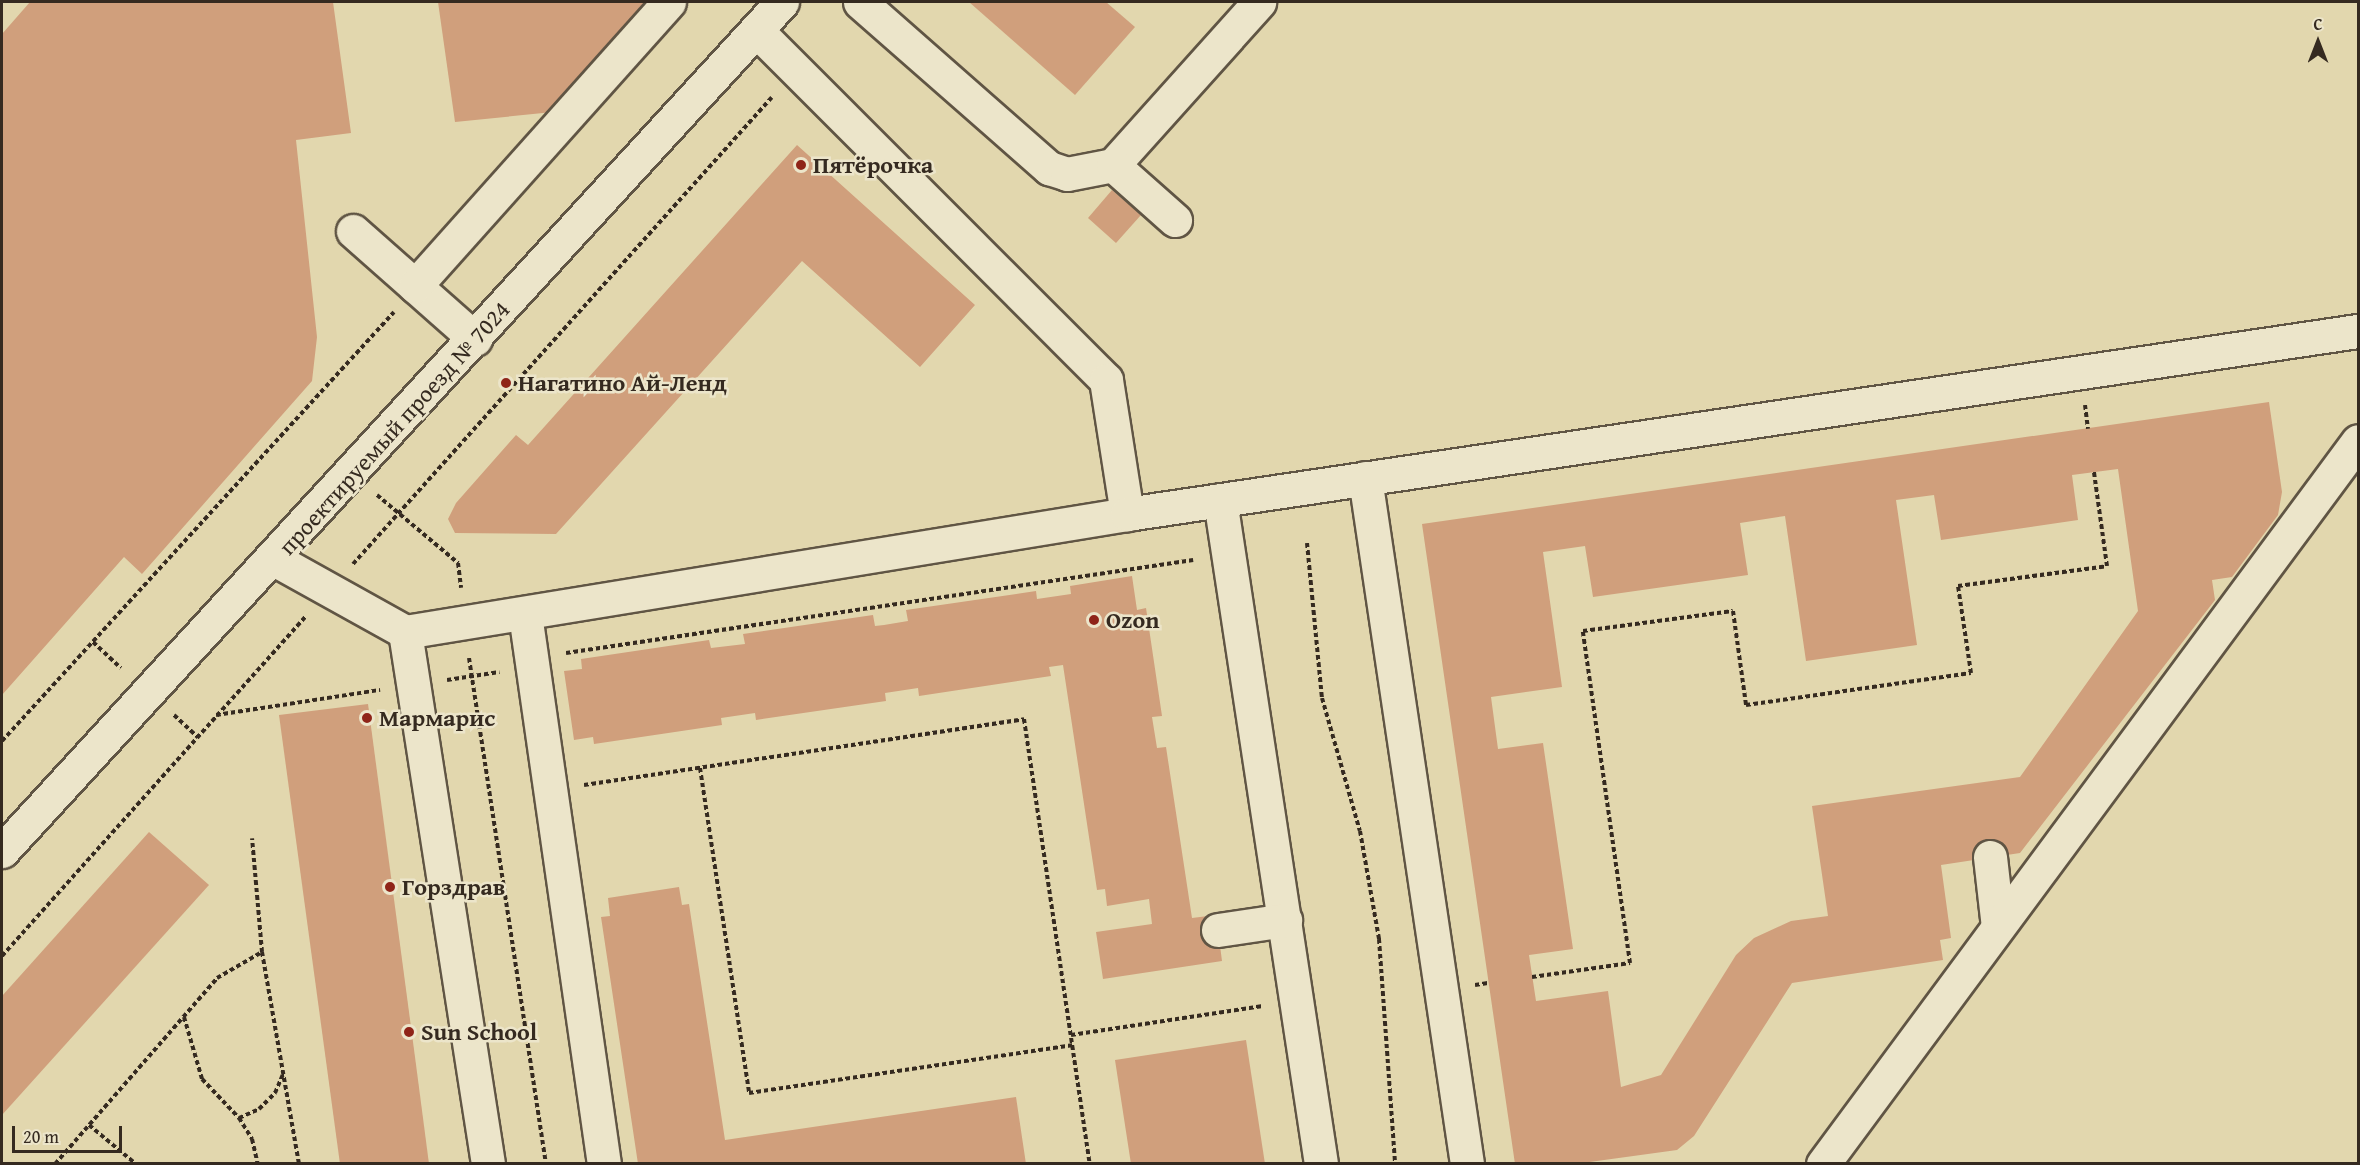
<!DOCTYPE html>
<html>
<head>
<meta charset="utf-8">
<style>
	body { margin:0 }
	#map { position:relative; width:2360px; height:1165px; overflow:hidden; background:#e2d7ae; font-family:"Gentium Book Plus",serif }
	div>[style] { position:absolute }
	.building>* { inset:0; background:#d09f7c }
	.path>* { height:4px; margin-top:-2px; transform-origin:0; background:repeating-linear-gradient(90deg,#352a20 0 4.5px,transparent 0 7.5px) }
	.roads { filter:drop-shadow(2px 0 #605544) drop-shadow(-2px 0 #605544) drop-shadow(0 2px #605544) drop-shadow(0 -2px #605544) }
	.minor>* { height:33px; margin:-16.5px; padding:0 16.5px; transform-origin:16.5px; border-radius:16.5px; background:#ece5ca }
	.dots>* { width:16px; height:16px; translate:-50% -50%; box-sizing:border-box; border:3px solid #ece5ca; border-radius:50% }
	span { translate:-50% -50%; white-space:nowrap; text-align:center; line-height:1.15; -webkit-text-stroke:5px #ece5ca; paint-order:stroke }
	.poi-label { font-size:24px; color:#352a20; font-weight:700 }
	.left { translate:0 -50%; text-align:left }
	.street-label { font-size:24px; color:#352a20 }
	.frame { position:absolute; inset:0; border:3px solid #352a20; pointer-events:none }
	.north { position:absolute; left:2288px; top:12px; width:60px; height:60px; -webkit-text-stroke:4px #ece5ca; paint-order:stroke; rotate:0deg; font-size:16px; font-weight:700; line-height:24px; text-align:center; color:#352a20 }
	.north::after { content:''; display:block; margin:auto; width:21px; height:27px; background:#352a20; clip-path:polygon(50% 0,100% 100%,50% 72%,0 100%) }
	.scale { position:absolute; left:12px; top:1126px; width:110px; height:27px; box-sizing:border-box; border:3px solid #352a20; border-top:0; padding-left:8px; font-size:18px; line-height:21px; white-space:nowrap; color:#352a20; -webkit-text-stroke:4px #ece5ca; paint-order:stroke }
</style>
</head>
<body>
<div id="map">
	<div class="building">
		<div style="clip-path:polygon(30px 2px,333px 2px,351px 133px,296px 140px,317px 337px,312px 381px,142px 574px,124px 557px,2px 695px,2px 34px)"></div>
		<div style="clip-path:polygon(438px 2px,651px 2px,553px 112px,455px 122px)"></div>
		<div style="clip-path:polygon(969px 2px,1106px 2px,1135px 27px,1075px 95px)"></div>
		<div style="clip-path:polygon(797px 145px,975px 305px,920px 367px,802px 261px,556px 534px,455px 533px,448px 519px,456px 503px,516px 435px,528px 445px)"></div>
		<div style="clip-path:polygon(1112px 190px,1141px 215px,1116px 243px,1088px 218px)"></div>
		<div style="clip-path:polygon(evenodd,2269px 402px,2282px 492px,2278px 515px,2232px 577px,2212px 580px,2215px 600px,2020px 853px,1941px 865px,1951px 938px,1940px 940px,1943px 960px,1792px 983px,1694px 1136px,1677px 1150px,1575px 1164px,1515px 1164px,1422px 524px,2269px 402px,2118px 469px,2138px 611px,2020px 777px,1812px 806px,1828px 916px,1791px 921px,1754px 938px,1736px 955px,1661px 1075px,1621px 1087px,1608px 991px,1536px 1001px,1529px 955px,1573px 949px,1543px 743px,1498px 749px,1491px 697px,1562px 687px,1543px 552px,1585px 546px,1593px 597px,1748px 575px,1740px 523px,1785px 516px,1806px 661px,1917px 645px,1896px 500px,1934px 495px,1941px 540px,2078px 520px,2072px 475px,2118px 469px)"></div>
		<div style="clip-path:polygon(1132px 576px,1137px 610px,1146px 608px,1162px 716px,1152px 717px,1157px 748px,1166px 747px,1192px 918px,1216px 915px,1222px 961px,1103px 979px,1096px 932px,1152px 924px,1149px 899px,1107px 906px,1105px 889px,1097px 890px,1063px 665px,1049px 667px,1051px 676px,919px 696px,918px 688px,885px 693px,886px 701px,756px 720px,755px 713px,721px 718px,722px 725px,594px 744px,593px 737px,574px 740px,564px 671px,582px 669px,581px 659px,709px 640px,711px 648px,745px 644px,743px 634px,873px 615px,875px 626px,884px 625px,908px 621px,906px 610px,1036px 591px,1037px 599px,1071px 594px,1070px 586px)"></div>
		<div style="clip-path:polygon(368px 704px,415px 1057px,429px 1164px,340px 1164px,279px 715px)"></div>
		<div style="clip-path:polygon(149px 832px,209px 885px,2px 1115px,2px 996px)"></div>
		<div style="clip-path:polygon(679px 887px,682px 905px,689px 904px,725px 1140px,1016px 1097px,1026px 1164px,638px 1164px,601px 917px,610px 916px,608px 898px)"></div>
		<div style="clip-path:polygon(1246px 1040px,1265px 1164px,1131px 1164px,1115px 1060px)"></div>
	</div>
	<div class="path">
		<div style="left:2085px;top:405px;width:24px;rotate:83deg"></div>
		<div style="left:377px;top:495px;width:106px;rotate:40deg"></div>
		<div style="left:458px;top:563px;width:25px;rotate:83deg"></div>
		<div style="left:1307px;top:543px;width:156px;rotate:84.5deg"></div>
		<div style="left:1322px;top:698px;width:138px;rotate:74.1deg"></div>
		<div style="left:1360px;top:831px;width:110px;rotate:80deg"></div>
		<div style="left:1379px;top:939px;width:226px;rotate:85.9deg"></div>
		<div style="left:353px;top:564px;width:627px;rotate:-48.1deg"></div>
		<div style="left:93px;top:642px;width:38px;rotate:43deg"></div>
		<div style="left:566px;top:653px;width:634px;rotate:-8.44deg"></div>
		<div style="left:469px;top:658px;width:512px;rotate:81.35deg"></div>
		<div style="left:447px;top:680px;width:53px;rotate:-8.7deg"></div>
		<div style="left:174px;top:715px;width:33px;rotate:43deg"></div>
		<div style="left:216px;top:715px;width:166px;rotate:-8.7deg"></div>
		<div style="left:2px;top:741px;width:581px;rotate:-47.58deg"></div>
		<div style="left:700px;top:768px;width:329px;rotate:81.4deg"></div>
		<div style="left:749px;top:1093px;width:328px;rotate:-8.4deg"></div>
		<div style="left:584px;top:785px;width:445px;rotate:-8.5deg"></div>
		<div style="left:1024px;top:719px;width:450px;rotate:81.6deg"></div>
		<div style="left:262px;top:952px;width:215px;rotate:80.1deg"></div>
		<div style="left:2px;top:956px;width:455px;rotate:-48.2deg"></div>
		<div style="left:1532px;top:977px;width:99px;rotate:-8.1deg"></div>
		<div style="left:1630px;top:963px;width:335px;rotate:-98.1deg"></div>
		<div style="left:1583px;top:631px;width:151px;rotate:-7.6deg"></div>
		<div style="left:1733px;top:611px;width:95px;rotate:82.1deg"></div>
		<div style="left:1746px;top:705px;width:227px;rotate:-8.1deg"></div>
		<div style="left:1971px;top:673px;width:88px;rotate:-98.5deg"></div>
		<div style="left:1958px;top:586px;width:150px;rotate:-7.6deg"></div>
		<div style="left:2107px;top:566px;width:95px;rotate:-97.9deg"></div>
		<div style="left:1475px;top:985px;width:13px;rotate:-9deg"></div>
		<div style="left:184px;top:1017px;width:65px;rotate:73.8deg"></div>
		<div style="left:202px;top:1079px;width:54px;rotate:46.5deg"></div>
		<div style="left:239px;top:1118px;width:25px;rotate:58deg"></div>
		<div style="left:252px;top:1139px;width:26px;rotate:77deg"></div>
		<div style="left:1071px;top:1035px;width:194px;rotate:-8.6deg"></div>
		<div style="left:239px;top:1118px;width:22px;rotate:-24deg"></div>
		<div style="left:259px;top:1109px;width:23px;rotate:-45deg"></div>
		<div style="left:275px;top:1093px;width:21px;rotate:-67deg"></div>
		<div style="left:89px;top:1125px;width:61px;rotate:39.7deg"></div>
		<div style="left:55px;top:1164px;width:247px;rotate:-48.9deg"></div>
		<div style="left:217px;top:978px;width:52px;rotate:-30deg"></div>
		<div style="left:262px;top:952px;width:114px;rotate:-95deg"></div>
	</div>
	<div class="roads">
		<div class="minor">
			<div style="left:860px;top:2px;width:252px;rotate:41.3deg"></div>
			<div style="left:1049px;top:168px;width:19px;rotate:18deg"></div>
			<div style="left:1067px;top:174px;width:47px;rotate:-11.1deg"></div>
			<div style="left:1113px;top:165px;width:219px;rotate:-48.1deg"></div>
			<div style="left:756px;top:30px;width:495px;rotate:45deg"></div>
			<div style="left:1106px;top:380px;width:136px;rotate:81.1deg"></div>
			<div style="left:1113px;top:165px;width:83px;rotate:41.6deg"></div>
			<div style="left:353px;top:231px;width:163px;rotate:41.5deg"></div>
			<div style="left:415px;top:286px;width:381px;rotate:-48.2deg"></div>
			<div style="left:1365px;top:478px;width:694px;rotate:81.54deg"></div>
			<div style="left:1220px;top:500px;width:672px;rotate:81.35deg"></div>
			<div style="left:274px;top:559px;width:150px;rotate:29.1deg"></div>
			<div style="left:405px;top:632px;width:732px;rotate:-9.28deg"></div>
			<div style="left:1127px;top:514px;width:1245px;rotate:-8.46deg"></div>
			<div style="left:525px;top:614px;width:556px;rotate:81.83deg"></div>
			<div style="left:405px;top:632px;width:538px;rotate:81.13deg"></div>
			<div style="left:2px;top:851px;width:1153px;rotate:-47.43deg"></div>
			<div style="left:1990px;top:857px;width:70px;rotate:83.5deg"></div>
			<div style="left:1218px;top:930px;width:68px;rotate:-8.5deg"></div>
			<div style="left:1823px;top:1164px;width:899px;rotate:-53.5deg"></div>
		</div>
	</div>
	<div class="dots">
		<div style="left:801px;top:165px;background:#8f2418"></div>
		<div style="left:506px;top:383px;background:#8f2418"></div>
		<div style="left:1094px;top:620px;background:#8f2418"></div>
		<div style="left:367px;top:718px;background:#8f2418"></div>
		<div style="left:390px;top:887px;background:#8f2418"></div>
		<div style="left:409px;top:1032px;background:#8f2418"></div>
	</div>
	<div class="poi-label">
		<span class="left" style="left:813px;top:165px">Пятёрочка</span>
		<span class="left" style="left:518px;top:383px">Нагатино Ай-Ленд</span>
		<span class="left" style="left:1106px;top:620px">Ozon</span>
		<span class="left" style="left:379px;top:718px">Мармарис</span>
		<span class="left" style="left:402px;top:887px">Горздрав</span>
		<span class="left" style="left:421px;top:1032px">Sun School</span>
	</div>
	<div class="street-label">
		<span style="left:394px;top:428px;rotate:-48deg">проектируемый проезд № 7024</span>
	</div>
	<div class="frame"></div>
	<div class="north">С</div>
	<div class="scale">20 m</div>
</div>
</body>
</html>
